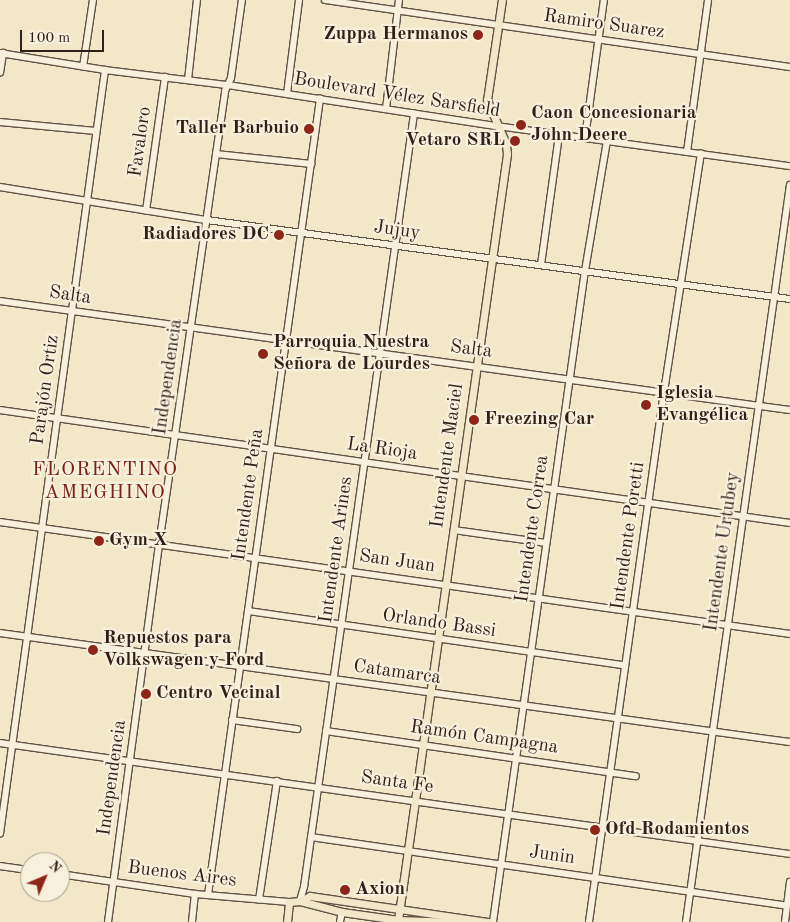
<!DOCTYPE html>
<html>
<head>
<meta charset="utf-8">
<style>
	body { margin:0 }
	#map { position:relative; width:790px; height:922px; overflow:hidden; background:#f2e8c7; font-family:"Old Standard TT",serif }
	div>[style] { position:absolute }
	.roads { filter:drop-shadow(1px 0 #605245) drop-shadow(-1px 0 #605245) drop-shadow(0 1px #605245) drop-shadow(0 -1px #605245) }
	.minor>* { height:5.5px; margin:-2.75px; padding:0 2.75px; transform-origin:2.75px; border-radius:2.75px; background:#f7f0db }
	.major>* { height:7px; margin:-3.5px; padding:0 3.5px; transform-origin:3.5px; border-radius:3.5px; background:#f2e8c7 }
	.dots>* { width:14px; height:14px; translate:-50% -50%; box-sizing:border-box; border:2px solid #f7f0db; border-radius:50% }
	span { translate:-50% -50%; white-space:nowrap; text-align:center; line-height:1.15; -webkit-text-stroke:4.5px #f7f0db; paint-order:stroke }
	.street-label { font-size:19px; color:#2f201a }
	.poi-label { font-size:19px; color:#2f201a; font-weight:700 }
	.right { translate:-100% -50%; text-align:right }
	.left { translate:0 -50%; text-align:left }
	.neighbourhood-label { font-size:20px; color:#7a1f14; letter-spacing:1px }
	.north { position:absolute; left:20px; top:852px; width:50px; height:50px; box-sizing:border-box; background:#f7f0db; border:1px solid #a79d8e; border-radius:50%; rotate:45deg; font-size:14px; font-weight:700; line-height:20px; text-align:center; color:#2f201a }
	.north::after { content:''; display:block; margin:auto; width:18px; height:22px; background:#8f2418; clip-path:polygon(50% 0,100% 100%,50% 72%,0 100%) }
	.scale { position:absolute; left:20px; top:30px; width:84px; height:22px; box-sizing:border-box; border:2px solid #2f201a; border-top:0; padding-left:6px; font-size:15px; line-height:18px; white-space:nowrap; color:#2f201a; -webkit-text-stroke:4px #f7f0db; paint-order:stroke }
</style>
</head>
<body>
<div id="map">
	<div class="roads">
		<div class="minor">
			<div style="left:325px;top:0;width:470px;rotate:8.2deg"></div>
			<div style="left:0;top:53px;width:106px;rotate:9.2deg"></div>
			<div style="left:105px;top:70px;width:124px;rotate:7deg"></div>
			<div style="left:228px;top:85px;width:272px;rotate:8.7deg"></div>
			<div style="left:497px;top:126px;width:296px;rotate:7.8deg"></div>
			<div style="left:83px;top:67px;width:68px;rotate:-81.5deg"></div>
			<div style="left:0;top:73px;width:20px;rotate:-81deg"></div>
			<div style="left:188px;top:80px;width:81px;rotate:-83.6deg"></div>
			<div style="left:287px;top:94px;width:95px;rotate:-82.7deg"></div>
			<div style="left:386px;top:109px;width:110px;rotate:-83.2deg"></div>
			<div style="left:0;top:122px;width:96px;rotate:5.4deg"></div>
			<div style="left:585px;top:138px;width:139px;rotate:-82.2deg"></div>
			<div style="left:687px;top:152px;width:153px;rotate:-82.1deg"></div>
			<div style="left:216px;top:154px;width:96px;rotate:6deg"></div>
			<div style="left:0;top:187px;width:210px;rotate:9.1deg"></div>
			<div style="left:207px;top:220px;width:588px;rotate:7.72deg"></div>
			<div style="left:146px;top:211px;width:135px;rotate:-81.9deg"></div>
			<div style="left:541px;top:265px;width:131px;rotate:-82.1deg"></div>
			<div style="left:0;top:301px;width:797px;rotate:7.86deg"></div>
			<div style="left:0;top:410px;width:798px;rotate:8.14deg"></div>
			<div style="left:0;top:522px;width:798px;rotate:8.07deg"></div>
			<div style="left:454px;top:530px;width:93px;rotate:8deg"></div>
			<div style="left:248px;top:611px;width:381px;rotate:8.2deg"></div>
			<div style="left:0;top:633px;width:797px;rotate:7.86deg"></div>
			<div style="left:232px;top:720px;width:66px;rotate:7.9deg"></div>
			<div style="left:326px;top:731px;width:313px;rotate:8.3deg"></div>
			<div style="left:0;top:743px;width:798px;rotate:8deg"></div>
			<div style="left:0;top:834px;width:771px;rotate:-82.17deg"></div>
			<div style="left:311px;top:837px;width:481px;rotate:8.2deg"></div>
			<div style="left:0;top:866px;width:30px;rotate:8deg"></div>
			<div style="left:60px;top:874px;width:136px;rotate:8.4deg"></div>
			<div style="left:195px;top:894px;width:94px;rotate:4.9deg"></div>
			<div style="left:208px;top:895px;width:804px;rotate:-81.99deg"></div>
			<div style="left:259px;top:900px;width:120px;rotate:-81.4deg"></div>
			<div style="left:300px;top:901px;width:15px;rotate:-74deg"></div>
			<div style="left:304px;top:887px;width:781px;rotate:-81.9deg"></div>
			<div style="left:108px;top:922px;width:380px;rotate:-82.3deg"></div>
			<div style="left:159px;top:545px;width:459px;rotate:-81.7deg"></div>
			<div style="left:225px;top:91px;width:14px;rotate:-65deg"></div>
			<div style="left:231px;top:78px;width:79px;rotate:-82deg"></div>
			<div style="left:192px;top:922px;width:28px;rotate:-84deg"></div>
			<div style="left:340px;top:922px;width:10px;rotate:-79deg"></div>
			<div style="left:493px;top:922px;width:657px;rotate:-81.96deg"></div>
			<div style="left:585px;top:271px;width:132px;rotate:-80.4deg"></div>
			<div style="left:589px;top:922px;width:535px;rotate:-81.95deg"></div>
			<div style="left:664px;top:392px;width:241px;rotate:-81.2deg"></div>
			<div style="left:686px;top:922px;width:744px;rotate:-81.97deg"></div>
			<div style="left:785px;top:922px;width:40px;rotate:-82.9deg"></div>
		</div>
		<div class="major">
			<div style="left:300px;top:901px;width:43px;rotate:14.7deg"></div>
			<div style="left:342px;top:912px;width:57px;rotate:8.1deg"></div>
			<div style="left:398px;top:920px;width:60px;rotate:1.9deg"></div>
			<div style="left:398px;top:920px;width:774px;rotate:-81.9deg"></div>
			<div style="left:507px;top:154px;width:10px;rotate:-96deg"></div>
			<div style="left:506px;top:144px;width:48px;rotate:-113.4deg"></div>
			<div style="left:487px;top:100px;width:101px;rotate:-81.5deg"></div>
			<div style="left:287px;top:922px;width:20px;rotate:-84deg"></div>
			<div style="left:289px;top:902px;width:11px;rotate:-5deg"></div>
			<div style="left:300px;top:901px;width:11px;rotate:-27deg"></div>
			<div style="left:310px;top:896px;width:181px;rotate:8.3deg"></div>
		</div>
	</div>
	<div class="dots">
		<div style="left:478px;top:35px;background:#8f2418"></div>
		<div style="left:521px;top:125px;background:#8f2418"></div>
		<div style="left:309px;top:129px;background:#8f2418"></div>
		<div style="left:515px;top:141px;background:#8f2418"></div>
		<div style="left:279px;top:235px;background:#8f2418"></div>
		<div style="left:263px;top:354px;background:#8f2418"></div>
		<div style="left:646px;top:405px;background:#8f2418"></div>
		<div style="left:474px;top:420px;background:#8f2418"></div>
		<div style="left:99px;top:541px;background:#8f2418"></div>
		<div style="left:93px;top:650px;background:#8f2418"></div>
		<div style="left:146px;top:694px;background:#8f2418"></div>
		<div style="left:595px;top:830px;background:#8f2418"></div>
		<div style="left:345px;top:890px;background:#8f2418"></div>
	</div>
	<div class="street-label">
		<span style="left:604px;top:25px;rotate:8deg">Ramiro Suarez</span>
		<span style="left:397px;top:96px;rotate:9deg">Boulevard Vélez Sarsfield</span>
		<span style="left:141px;top:142px;rotate:-82deg">Favaloro</span>
		<span style="left:397px;top:231px;rotate:8deg">Jujuy</span>
		<span style="left:70px;top:296px;rotate:8deg">Salta</span>
		<span style="left:471px;top:350px;rotate:7deg">Salta</span>
		<span style="left:169px;top:377px;rotate:-82deg">Independencia</span>
		<span style="left:46px;top:390px;rotate:-82deg">Parajón Ortiz</span>
		<span style="left:382px;top:450px;rotate:8deg">La Rioja</span>
		<span style="left:448px;top:456px;rotate:-82deg">Intendente Maciel</span>
		<span style="left:249px;top:495px;rotate:-82deg">Intendente Peña</span>
		<span style="left:533px;top:529px;rotate:-82deg">Intendente Correa</span>
		<span style="left:629px;top:536px;rotate:-82deg">Intendente Poretti</span>
		<span style="left:337px;top:550px;rotate:-82deg">Intendente Arines</span>
		<span style="left:723px;top:552px;rotate:-82deg">Intendente Urtubey</span>
		<span style="left:397px;top:562px;rotate:8deg">San Juan</span>
		<span style="left:439px;top:624px;rotate:8deg">Orlando Bassi</span>
		<span style="left:397px;top:673px;rotate:8deg">Catamarca</span>
		<span style="left:484px;top:738px;rotate:8deg">Ramón Campagna</span>
		<span style="left:113px;top:778px;rotate:-82deg">Independencia</span>
		<span style="left:397px;top:783px;rotate:8deg">Santa Fe</span>
		<span style="left:552px;top:856px;rotate:8deg">Junin</span>
		<span style="left:182px;top:875px;rotate:7deg">Buenos Aires</span>
	</div>
	<div class="poi-label">
		<span class="right" style="left:468px;top:35px">Zuppa Hermanos</span>
		<span class="left" style="left:531px;top:125px">Caon Concesionaria<br>John Deere</span>
		<span class="right" style="left:299px;top:129px">Taller Barbuio</span>
		<span class="right" style="left:505px;top:141px">Vetaro SRL</span>
		<span class="right" style="left:269px;top:235px">Radiadores DC</span>
		<span class="left" style="left:273px;top:354px">Parroquia Nuestra<br>Señora de Lourdes</span>
		<span class="left" style="left:656px;top:405px">Iglesia<br>Evangélica</span>
		<span class="left" style="left:484px;top:420px">Freezing Car</span>
		<span class="left" style="left:109px;top:541px">Gym X</span>
		<span class="left" style="left:103px;top:650px">Repuestos para<br>Volkswagen y Ford</span>
		<span class="left" style="left:156px;top:694px">Centro Vecinal</span>
		<span class="left" style="left:605px;top:830px">Ofd Rodamientos</span>
		<span class="left" style="left:355px;top:890px">Axion</span>
	</div>
	<div class="neighbourhood-label">
		<span style="left:105px;top:482px">FLORENTINO<br>AMEGHINO</span>
	</div>
	<div class="north">N</div>
	<div class="scale">100 m</div>
</div>
</body>
</html>
